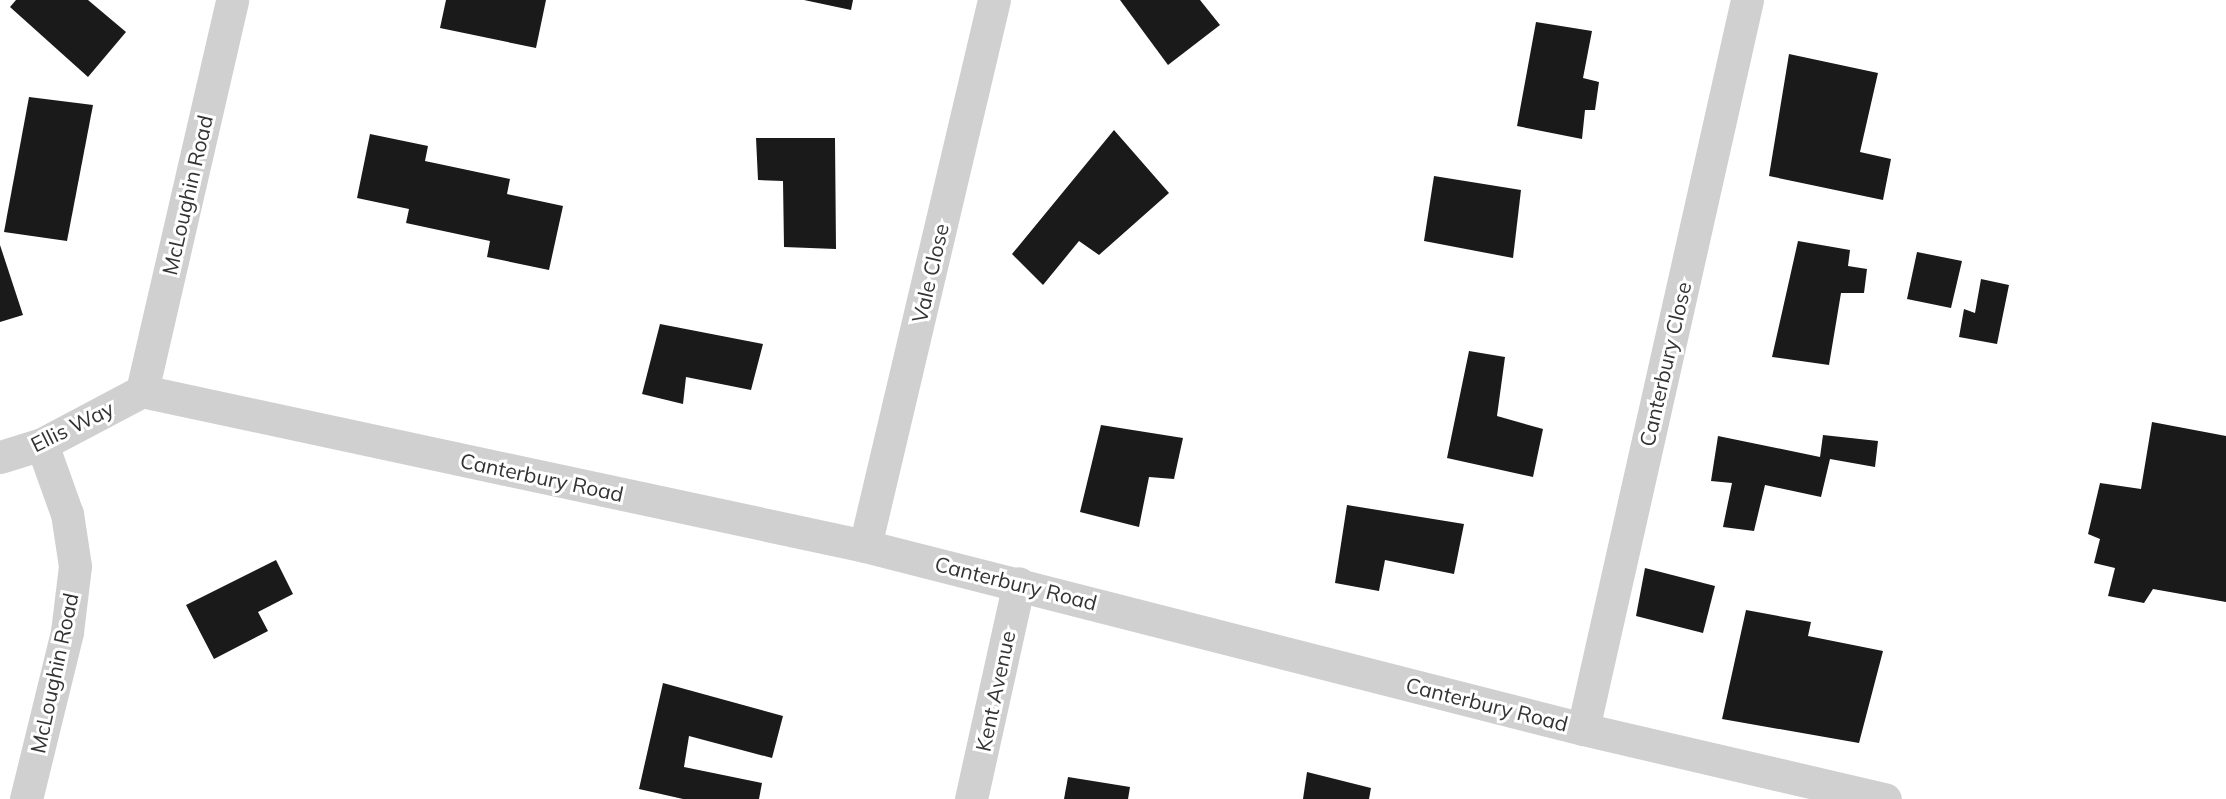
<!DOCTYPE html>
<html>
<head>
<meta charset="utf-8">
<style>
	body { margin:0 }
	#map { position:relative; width:2226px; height:799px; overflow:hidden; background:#fff; font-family:Mulish,sans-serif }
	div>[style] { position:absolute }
	.building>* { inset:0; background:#1a1a1a }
	.minor>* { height:33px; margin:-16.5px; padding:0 16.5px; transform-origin:16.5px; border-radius:16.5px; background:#d0d0d0 }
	span { translate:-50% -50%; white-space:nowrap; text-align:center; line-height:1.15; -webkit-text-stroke:6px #fff; paint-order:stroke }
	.street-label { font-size:21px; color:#333 }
</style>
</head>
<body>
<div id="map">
	<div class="building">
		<div style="clip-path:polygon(16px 0,88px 0,126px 32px,88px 77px,10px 7px)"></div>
		<div style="clip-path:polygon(446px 0,546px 0,536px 48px,440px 28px)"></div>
		<div style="clip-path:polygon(804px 0,853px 0,851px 10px)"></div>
		<div style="clip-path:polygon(1120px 0,1200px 0,1220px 25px,1168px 65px)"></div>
		<div style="clip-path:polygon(1536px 22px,1592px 31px,1583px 78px,1599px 82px,1595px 110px,1585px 110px,1582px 139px,1517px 126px)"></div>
		<div style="clip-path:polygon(1789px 54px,1878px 73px,1860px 152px,1891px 159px,1883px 200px,1769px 176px)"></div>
		<div style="clip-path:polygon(29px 97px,93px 105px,67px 241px,4px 232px)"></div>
		<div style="clip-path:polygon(1114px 130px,1169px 193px,1099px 255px,1079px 241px,1043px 285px,1012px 254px)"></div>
		<div style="clip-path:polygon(370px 134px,428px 146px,425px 161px,510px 179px,507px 194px,563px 206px,549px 270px,487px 257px,490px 241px,406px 223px,409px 209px,357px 198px)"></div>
		<div style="clip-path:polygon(756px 138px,835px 138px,836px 249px,784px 247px,783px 181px,758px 180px)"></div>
		<div style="clip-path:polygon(1434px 176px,1521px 190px,1513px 258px,1424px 241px)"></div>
		<div style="clip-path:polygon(1798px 241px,1850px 250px,1848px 266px,1867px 269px,1864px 293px,1841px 293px,1829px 365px,1772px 357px)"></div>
		<div style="clip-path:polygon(0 245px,23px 315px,0 322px)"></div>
		<div style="clip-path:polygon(1917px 252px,1962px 261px,1951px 308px,1907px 299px)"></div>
		<div style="clip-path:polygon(1981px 279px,2009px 285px,1997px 344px,1959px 337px,1964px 309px,1975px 313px)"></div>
		<div style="clip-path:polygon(660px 324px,763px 344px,751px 390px,686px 377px,683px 404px,642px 394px)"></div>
		<div style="clip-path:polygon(1469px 351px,1505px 357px,1497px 416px,1543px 429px,1533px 477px,1447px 458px)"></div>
		<div style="clip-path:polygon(2152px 422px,2226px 436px,2226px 602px,2153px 589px,2144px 603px,2108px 596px,2115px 568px,2094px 563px,2100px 539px,2088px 534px,2100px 483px,2141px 489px)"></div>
		<div style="clip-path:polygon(1101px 425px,1183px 438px,1174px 479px,1149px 477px,1139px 527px,1080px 512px)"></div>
		<div style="clip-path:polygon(1823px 435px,1878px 441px,1875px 467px,1830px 459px,1821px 497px,1765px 485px,1754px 531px,1723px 527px,1732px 483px,1711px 481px,1718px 436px,1820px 457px)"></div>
		<div style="clip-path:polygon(1347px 505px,1464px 524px,1454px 574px,1385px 560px,1379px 591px,1335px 583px)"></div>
		<div style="clip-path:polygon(276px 560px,293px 594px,258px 612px,268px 631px,214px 659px,186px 605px)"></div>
		<div style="clip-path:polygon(1645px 568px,1715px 586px,1703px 633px,1636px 616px)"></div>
		<div style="clip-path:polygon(1746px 610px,1811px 622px,1808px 636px,1883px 651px,1859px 743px,1722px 719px)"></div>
		<div style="clip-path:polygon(663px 683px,783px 716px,772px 758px,689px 736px,684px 767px,762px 783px,759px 799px,683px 799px,639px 789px)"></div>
		<div style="clip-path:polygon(1307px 772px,1371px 788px,1369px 799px,1303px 799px)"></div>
		<div style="clip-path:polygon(1068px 777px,1130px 787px,1128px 799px,1064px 799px)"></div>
	</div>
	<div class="minor">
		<div style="left:142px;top:391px;width:739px;rotate:12.1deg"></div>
		<div style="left:865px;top:546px;width:741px;rotate:14.3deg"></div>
		<div style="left:1583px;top:729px;width:310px;rotate:13.1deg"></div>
		<div style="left:142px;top:391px;width:401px;rotate:-77deg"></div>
		<div style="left:0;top:457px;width:44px;rotate:-17.2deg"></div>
		<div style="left:42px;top:444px;width:113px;rotate:-27.9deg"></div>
		<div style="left:865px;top:546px;width:561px;rotate:-76.71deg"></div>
		<div style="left:1583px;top:729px;width:747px;rotate:-77.32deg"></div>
		<div style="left:26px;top:799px;width:172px;rotate:-76.2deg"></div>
		<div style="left:67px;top:632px;width:66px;rotate:-83.1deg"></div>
		<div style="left:75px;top:566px;width:53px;rotate:-98.7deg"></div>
		<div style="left:67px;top:514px;width:74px;rotate:-109.7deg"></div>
		<div style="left:971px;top:799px;width:221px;rotate:-77.5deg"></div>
	</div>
	<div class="street-label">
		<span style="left:187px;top:195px;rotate:-77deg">McLoughin Road</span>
		<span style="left:930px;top:273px;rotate:-77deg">Vale Close</span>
		<span style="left:1665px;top:364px;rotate:-77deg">Canterbury Close</span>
		<span style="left:72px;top:426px;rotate:-26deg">Ellis Way</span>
		<span style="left:542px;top:477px;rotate:12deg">Canterbury Road</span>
		<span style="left:1016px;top:583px;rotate:14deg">Canterbury Road</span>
		<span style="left:54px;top:673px;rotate:-78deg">McLoughin Road</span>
		<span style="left:995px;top:691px;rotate:-78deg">Kent Avenue</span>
		<span style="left:1487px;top:704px;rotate:14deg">Canterbury Road</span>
	</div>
</div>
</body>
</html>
